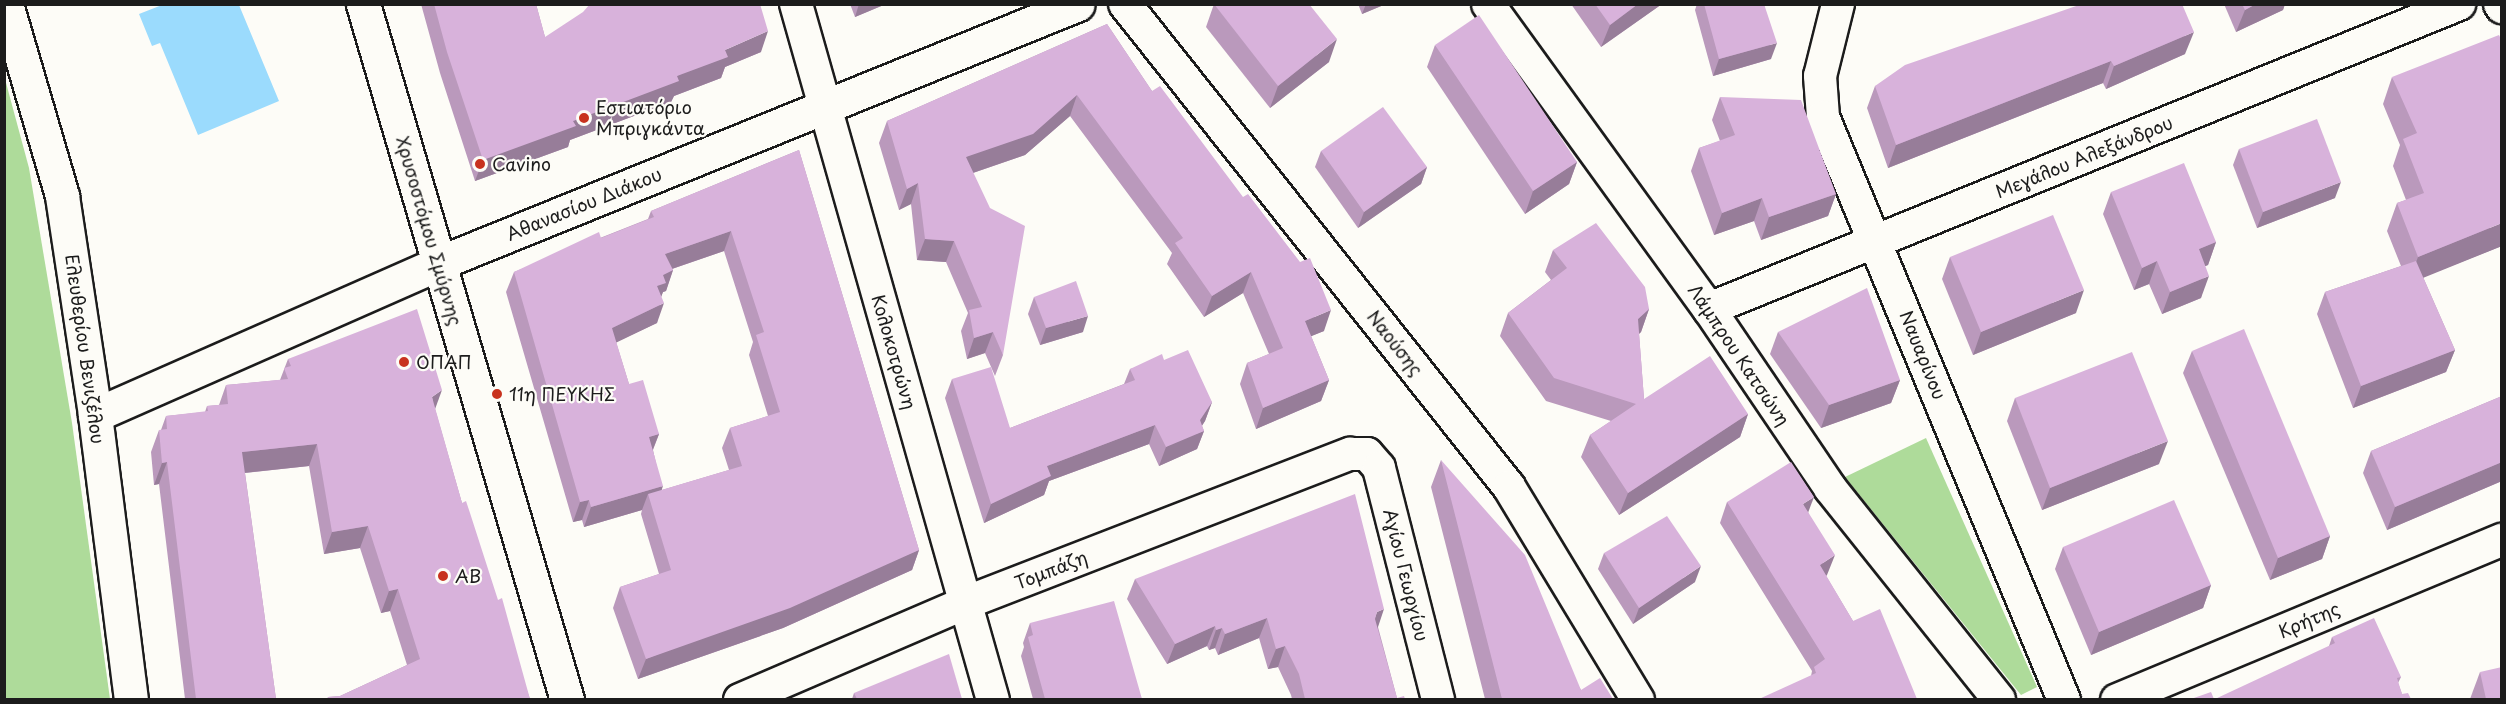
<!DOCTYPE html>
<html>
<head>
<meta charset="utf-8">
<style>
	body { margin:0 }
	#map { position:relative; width:2506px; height:704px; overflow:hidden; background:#fdfcf7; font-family:"Playpen Sans",sans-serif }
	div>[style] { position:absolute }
	.green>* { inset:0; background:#aedb9a }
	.water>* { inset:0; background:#9bdbfd }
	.roads { filter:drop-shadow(2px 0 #1c1c1c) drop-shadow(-2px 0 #1c1c1c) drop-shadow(0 2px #1c1c1c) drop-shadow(0 -2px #1c1c1c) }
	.street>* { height:32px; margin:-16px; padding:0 16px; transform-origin:16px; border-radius:16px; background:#fdfcf7 }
	.secondary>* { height:33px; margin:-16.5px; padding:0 16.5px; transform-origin:16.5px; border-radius:16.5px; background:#fdfcf7 }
	.wall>* { inset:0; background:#ba99bc }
	.shaded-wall>* { inset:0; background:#977d99 }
	.building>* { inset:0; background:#d8b2db }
	.dots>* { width:16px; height:16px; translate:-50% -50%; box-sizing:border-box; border:3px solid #fdfcf7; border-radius:50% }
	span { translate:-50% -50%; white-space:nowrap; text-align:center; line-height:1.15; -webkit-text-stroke:4.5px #fdfcf7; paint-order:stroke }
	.poi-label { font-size:18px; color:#1c1c1c }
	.left { translate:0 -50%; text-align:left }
	.street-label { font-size:18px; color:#1c1c1c }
	.frame { position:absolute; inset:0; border:6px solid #1c1c1c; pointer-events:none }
</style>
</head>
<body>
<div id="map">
	<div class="green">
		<div style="clip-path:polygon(5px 79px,29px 168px,72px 423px,110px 699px,5px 699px)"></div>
		<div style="clip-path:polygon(1926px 438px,2037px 687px,2021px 695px,1845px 477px)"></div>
	</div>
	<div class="water">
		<div style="clip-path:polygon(162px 5px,239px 5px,279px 101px,198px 135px,160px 43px,152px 46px,139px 14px)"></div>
	</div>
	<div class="roads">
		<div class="street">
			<div style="left:796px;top:4px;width:723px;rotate:74.2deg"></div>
			<div style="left:1125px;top:4px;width:617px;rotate:51.51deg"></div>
			<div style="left:1509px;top:487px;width:249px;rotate:58.8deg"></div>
			<div style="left:1488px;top:4px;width:377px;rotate:54.1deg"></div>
			<div style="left:1709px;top:309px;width:216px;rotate:55.9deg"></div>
			<div style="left:1830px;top:488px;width:271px;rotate:51.4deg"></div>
			<div style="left:1838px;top:4px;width:74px;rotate:104deg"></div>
			<div style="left:1820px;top:76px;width:41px;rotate:85.8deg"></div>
			<div style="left:1823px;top:117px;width:631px;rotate:67.54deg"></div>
			<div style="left:2500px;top:4px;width:4px;rotate:56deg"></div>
			<div style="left:1709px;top:309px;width:810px;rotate:-22.13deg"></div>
			<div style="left:740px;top:700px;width:245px;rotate:-23.3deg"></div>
			<div style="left:965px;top:603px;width:413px;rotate:-21.2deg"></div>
			<div style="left:1350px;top:454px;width:17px"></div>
			<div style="left:1367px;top:454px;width:18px;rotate:49deg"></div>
			<div style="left:1379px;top:468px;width:239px;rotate:75.7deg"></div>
			<div style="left:2117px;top:700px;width:417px;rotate:-22.6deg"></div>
		</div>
		<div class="secondary">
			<div style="left:6px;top:4px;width:200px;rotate:73.7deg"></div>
			<div style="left:62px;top:196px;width:221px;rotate:81.4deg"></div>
			<div style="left:95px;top:415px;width:287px;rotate:82.8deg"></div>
			<div style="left:363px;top:4px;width:725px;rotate:73.66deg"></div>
			<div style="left:95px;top:415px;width:376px;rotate:-23.8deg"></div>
			<div style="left:439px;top:263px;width:689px;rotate:-22.06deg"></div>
		</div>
	</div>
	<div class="wall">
		<div style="clip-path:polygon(421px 4px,536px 4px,545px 37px,761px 52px,725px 67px,721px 78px,674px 96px,671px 102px,570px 140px,568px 147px,475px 181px,440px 73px)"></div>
		<div style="clip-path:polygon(850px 4px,886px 4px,855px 17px)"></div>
		<div style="clip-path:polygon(1214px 4px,1329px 62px,1270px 108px,1206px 27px)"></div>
		<div style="clip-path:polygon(1358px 4px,1386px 4px,1362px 14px)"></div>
		<div style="clip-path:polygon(1571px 4px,1662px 4px,1601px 47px)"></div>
		<div style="clip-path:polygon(1697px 4px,1764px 4px,1771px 59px,1713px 76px,1695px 10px)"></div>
		<div style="clip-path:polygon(2182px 4px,2185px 54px,2106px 89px,2103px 83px,1888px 168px,1867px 108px,1875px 86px)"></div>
		<div style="clip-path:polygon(2224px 4px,2285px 4px,2283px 10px,2236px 32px)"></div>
		<div style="clip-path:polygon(1107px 24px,1152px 91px,1324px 331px,1311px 336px,1329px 380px,1321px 401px,1256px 429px,1240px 384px,1247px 363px,1269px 354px,1243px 293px,1204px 317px,1167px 264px,1172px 253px,1070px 116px,1025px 155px,973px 173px,1003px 355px,995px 376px,985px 353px,967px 359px,961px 331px,968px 313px,946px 262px,917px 260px,911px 204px,899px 210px,879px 143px,887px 121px)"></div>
		<div style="clip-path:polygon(1435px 45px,1577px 162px,1569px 184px,1525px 214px,1427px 67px)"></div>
		<div style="clip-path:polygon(2392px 77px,2502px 246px,2423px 277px,2455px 350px,2446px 372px,2353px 408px,2317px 314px,2325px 292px,2401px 266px,2387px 231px,2397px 203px,2406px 200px,2393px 166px,2400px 145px,2383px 104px)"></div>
		<div style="clip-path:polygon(1720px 97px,1836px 194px,1828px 216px,1761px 240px,1754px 221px,1714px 235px,1691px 171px,1699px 148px,1720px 141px,1712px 120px)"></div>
		<div style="clip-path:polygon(2239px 149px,2335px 198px,2257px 228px,2233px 165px)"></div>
		<div style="clip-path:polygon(evenodd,799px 150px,919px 550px,912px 570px,783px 628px,638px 679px,613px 608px,620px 587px,659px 574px,641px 514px,642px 510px,584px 527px,582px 520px,573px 522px,506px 292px,514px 272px,648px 219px,651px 211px,799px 150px,724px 251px,753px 342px,749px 355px,768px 416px,730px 428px,722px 448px,729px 470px,662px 490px,653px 450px,659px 434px,629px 384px,616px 342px,657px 323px,661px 296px,663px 292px,666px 291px,673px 270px,672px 269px,724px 251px)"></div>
		<div style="clip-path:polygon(1321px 151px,1427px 167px,1421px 184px,1358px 228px,1315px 167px)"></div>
		<div style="clip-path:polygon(2111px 192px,2216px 242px,2208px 265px,2205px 266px,2201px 298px,2162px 314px,2149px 284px,2134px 290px,2103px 214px)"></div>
		<div style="clip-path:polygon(1553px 250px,1649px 309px,1641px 332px,1639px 334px,1644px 399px,1748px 414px,1740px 437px,1619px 515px,1581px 457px,1590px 435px,1611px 421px,1546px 401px,1500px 336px,1508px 313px,1551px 280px,1545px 272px)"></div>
		<div style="clip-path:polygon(1950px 257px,2076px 313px,1973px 355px,1942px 279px)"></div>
		<div style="clip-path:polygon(1034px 297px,1083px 332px,1040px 345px,1028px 314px)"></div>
		<div style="clip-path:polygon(1778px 332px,1900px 380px,1891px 403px,1821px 428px,1770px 354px)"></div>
		<div style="clip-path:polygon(2192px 351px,2330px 536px,2322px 559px,2270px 580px,2183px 373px)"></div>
		<div style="clip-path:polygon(288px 359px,435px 409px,462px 503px,530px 699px,327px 699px,328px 697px,340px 696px,407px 665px,390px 611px,381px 613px,360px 548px,324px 554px,309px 466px,245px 473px,276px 699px,185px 699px,159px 484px,154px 485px,151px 452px,159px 430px,161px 430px,166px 416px,205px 412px,207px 406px,219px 405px,226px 385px,280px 380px)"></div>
		<div style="clip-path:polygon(1164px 360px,1212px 402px,1205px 421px,1202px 426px,1204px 431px,1197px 449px,1159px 466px,1149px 444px,1049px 481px,1044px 495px,984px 523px,945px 398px,952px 379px,1010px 428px,1124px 384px,1130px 369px)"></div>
		<div style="clip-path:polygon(2502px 396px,2502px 481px,2387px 530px,2363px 473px,2371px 451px)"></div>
		<div style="clip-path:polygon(2015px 398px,2159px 464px,2042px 510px,2007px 421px)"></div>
		<div style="clip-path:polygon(1441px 460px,1581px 690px,1613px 699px,1485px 699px,1431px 487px)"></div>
		<div style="clip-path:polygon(1727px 502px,1808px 512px,1827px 575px,1826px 576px,1853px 621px,1917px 699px,1811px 676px,1812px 671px,1720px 523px)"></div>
		<div style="clip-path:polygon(2063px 547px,2211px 585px,2203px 608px,2091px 655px,2055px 569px)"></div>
		<div style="clip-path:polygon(1604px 553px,1695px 582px,1633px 624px,1598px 569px)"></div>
		<div style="clip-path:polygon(1135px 579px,1378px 627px,1397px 698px,1405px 699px,1292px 699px,1291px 695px,1278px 667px,1268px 669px,1259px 638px,1218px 655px,1215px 648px,1209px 650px,1207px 646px,1167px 664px,1127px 599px)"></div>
		<div style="clip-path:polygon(1030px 623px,1142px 699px,1033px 699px,1021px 656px,1024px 647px,1023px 643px)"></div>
		<div style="clip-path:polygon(2332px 637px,2401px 677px,2398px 683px,2402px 694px,2329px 646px)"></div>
		<div style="clip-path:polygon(2480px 672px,2502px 699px,2470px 699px)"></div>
		<div style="clip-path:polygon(854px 693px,962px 699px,852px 699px)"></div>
	</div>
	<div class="shaded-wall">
		<div style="clip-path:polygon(859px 4px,886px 4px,855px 17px)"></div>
		<div style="clip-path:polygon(1366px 4px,1386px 4px,1362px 14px)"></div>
		<div style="clip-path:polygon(1638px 4px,1662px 4px,1601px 47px,1610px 25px)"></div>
		<div style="clip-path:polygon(2256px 4px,2285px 4px,2283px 10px,2236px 32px,2245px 10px)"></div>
		<div style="clip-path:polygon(768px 31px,761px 52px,725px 67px,721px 78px,674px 96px,671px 102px,570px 140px,568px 147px,475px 181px,483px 160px,677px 76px,725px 50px)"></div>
		<div style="clip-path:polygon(2194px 32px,2185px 54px,2106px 89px,2114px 66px)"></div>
		<div style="clip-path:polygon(1337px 39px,1329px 62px,1270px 108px,1278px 86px)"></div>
		<div style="clip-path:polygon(1777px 43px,1771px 59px,1713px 76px,1719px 59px)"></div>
		<div style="clip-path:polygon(2111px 61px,2103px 83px,1888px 168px,1896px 145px)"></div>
		<div style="clip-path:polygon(1077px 95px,1070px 116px,1025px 155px,958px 178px,966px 157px)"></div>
		<div style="clip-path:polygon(1577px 162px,1569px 184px,1525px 214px,1533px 191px)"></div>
		<div style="clip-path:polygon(1427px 167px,1421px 184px,1358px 228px,1364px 212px)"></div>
		<div style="clip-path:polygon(2341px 182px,2335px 198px,2257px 228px,2263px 212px)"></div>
		<div style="clip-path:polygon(918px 183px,911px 204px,899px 210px,907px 189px)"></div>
		<div style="clip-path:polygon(1836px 194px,1828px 216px,1761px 240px,1769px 217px)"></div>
		<div style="clip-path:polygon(1762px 198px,1754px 221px,1714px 235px,1722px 213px)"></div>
		<div style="clip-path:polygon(2502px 223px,2502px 246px,2408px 284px,2418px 257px)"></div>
		<div style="clip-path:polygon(731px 231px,724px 251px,657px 274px,665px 254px)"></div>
		<div style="clip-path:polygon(925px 239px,954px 241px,946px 262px,917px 260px)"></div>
		<div style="clip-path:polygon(2216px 242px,2208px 265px,2191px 272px,2199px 249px)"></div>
		<div style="clip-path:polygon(2157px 261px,2149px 284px,2134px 290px,2142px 268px)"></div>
		<div style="clip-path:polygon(673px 270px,666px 291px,663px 292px,659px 303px,657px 286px,663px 275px)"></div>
		<div style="clip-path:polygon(1251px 272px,1243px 293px,1204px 317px,1212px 296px)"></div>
		<div style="clip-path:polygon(2209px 276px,2201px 298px,2162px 314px,2170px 292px)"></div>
		<div style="clip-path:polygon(2084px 290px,2076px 313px,1973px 355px,1981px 332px)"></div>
		<div style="clip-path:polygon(664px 303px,657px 323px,605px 348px,612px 328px)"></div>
		<div style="clip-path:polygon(1649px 309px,1641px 332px,1630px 342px,1638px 319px)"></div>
		<div style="clip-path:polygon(1331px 310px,1324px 331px,1297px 342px,1305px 321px)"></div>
		<div style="clip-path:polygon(1088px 316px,1083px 332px,1040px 345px,1046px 328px)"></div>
		<div style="clip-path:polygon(993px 332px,985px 353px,967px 359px,974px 338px)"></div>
		<div style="clip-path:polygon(2455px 350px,2446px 372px,2353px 408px,2361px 386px)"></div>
		<div style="clip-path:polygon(1329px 380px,1321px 401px,1256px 429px,1263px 408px)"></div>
		<div style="clip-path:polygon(1900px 380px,1891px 403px,1821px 428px,1829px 405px)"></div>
		<div style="clip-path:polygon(442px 390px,434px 412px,432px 397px)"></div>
		<div style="clip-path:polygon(1212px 402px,1205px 421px,1196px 434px,1204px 431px,1197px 449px,1159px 466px,1166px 447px,1200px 420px)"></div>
		<div style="clip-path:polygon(1748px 414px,1740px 437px,1619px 515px,1628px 493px)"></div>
		<div style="clip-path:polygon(1155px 425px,1149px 444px,1049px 481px,1044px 495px,984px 523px,991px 504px,1047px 466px)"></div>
		<div style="clip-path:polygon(659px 434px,651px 454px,649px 437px)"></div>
		<div style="clip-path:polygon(2168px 441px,2159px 464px,2042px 510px,2050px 488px)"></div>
		<div style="clip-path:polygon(317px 444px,309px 466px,234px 474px,242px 452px)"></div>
		<div style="clip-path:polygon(167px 462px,159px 484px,154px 485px,162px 463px)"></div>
		<div style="clip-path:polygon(2502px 462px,2502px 481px,2387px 530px,2395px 507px)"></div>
		<div style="clip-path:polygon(663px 486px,656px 506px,648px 494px,642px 510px,584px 527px,591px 507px)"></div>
		<div style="clip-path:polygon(1814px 497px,1806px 518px,1803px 504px)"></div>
		<div style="clip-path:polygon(589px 500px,582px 520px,573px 522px,580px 502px)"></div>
		<div style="clip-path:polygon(368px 526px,360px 548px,324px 554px,332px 532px)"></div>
		<div style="clip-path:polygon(2330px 536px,2322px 559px,2270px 580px,2278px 558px)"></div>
		<div style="clip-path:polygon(919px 550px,912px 570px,783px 628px,638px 679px,646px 659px)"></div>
		<div style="clip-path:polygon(1835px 555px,1827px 575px,1812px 585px,1820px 565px)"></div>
		<div style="clip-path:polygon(1701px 566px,1695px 582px,1633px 624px,1639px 608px)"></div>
		<div style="clip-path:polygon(2211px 585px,2203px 608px,2091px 655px,2099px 632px)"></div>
		<div style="clip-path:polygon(398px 589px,390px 611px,381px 613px,389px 591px)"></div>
		<div style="clip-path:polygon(1384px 609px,1377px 630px,1369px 633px,1377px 612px)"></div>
		<div style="clip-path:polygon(1267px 618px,1259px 638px,1218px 655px,1225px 634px)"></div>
		<div style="clip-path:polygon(1215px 626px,1207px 646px,1167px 664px,1175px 644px)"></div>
		<div style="clip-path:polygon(1222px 628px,1215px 648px,1209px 650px,1216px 630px)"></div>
		<div style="clip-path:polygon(1285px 646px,1278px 667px,1268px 669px,1276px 649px)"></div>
	</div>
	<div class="building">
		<div style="clip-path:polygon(434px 4px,536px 4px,545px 37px,583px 12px,590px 4px,760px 4px,768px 31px,725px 50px,728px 57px,677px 76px,679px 81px,573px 121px,576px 126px,483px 160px,447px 52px)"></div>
		<div style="clip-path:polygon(1214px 4px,1309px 4px,1337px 39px,1278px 86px)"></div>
		<div style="clip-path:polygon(1595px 4px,1638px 4px,1610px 25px)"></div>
		<div style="clip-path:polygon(1704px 4px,1764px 4px,1777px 43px,1719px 59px)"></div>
		<div style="clip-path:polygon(2082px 4px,2182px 4px,2194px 32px,2114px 66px,2111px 61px,1896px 145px,1875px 86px,1905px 65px)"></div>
		<div style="clip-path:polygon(2242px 4px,2256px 4px,2245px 10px)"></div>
		<div style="clip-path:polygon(1479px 15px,1577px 162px,1533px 191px,1435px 45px)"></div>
		<div style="clip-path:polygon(1107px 24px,1152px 91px,1160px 86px,1243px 197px,1248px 194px,1300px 262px,1310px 258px,1331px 310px,1305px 321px,1329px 380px,1263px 408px,1247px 363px,1283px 348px,1251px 272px,1212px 296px,1175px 243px,1183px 238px,1077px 95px,1033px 134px,966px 157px,990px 208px,1025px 226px,1003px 355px,993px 332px,974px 338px,969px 310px,982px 307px,954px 241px,925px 239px,918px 183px,907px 189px,887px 121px)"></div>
		<div style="clip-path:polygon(2499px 35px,2502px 41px,2502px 223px,2418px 257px,2397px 203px,2424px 193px,2403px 139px,2417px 133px,2392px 77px)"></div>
		<div style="clip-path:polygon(1720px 97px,1801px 100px,1836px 194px,1769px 217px,1762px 198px,1722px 213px,1699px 148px,1735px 135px)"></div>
		<div style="clip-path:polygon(1383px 107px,1427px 167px,1364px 212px,1321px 151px)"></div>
		<div style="clip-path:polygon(2317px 119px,2341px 182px,2263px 212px,2239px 149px)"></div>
		<div style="clip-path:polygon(799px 150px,919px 550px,790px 608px,646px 659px,620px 587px,671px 570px,648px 494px,742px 466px,730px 428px,780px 412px,756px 335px,764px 332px,731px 231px,665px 254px,673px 270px,663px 275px,666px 283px,657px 286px,664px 303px,612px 328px,629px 384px,643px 380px,659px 434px,649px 437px,663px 486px,591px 507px,589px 500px,580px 502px,514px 272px,599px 232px,601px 238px,654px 217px,651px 211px)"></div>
		<div style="clip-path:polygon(2184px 163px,2216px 242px,2199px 249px,2209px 276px,2170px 292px,2157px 261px,2142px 268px,2111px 192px)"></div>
		<div style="clip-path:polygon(2053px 215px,2084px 290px,1981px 332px,1950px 257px)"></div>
		<div style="clip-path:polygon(1596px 223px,1645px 287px,1649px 309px,1638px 319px,1644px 399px,1710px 356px,1748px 414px,1628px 493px,1590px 435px,1636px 404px,1554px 378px,1508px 313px,1567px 268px,1553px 250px)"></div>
		<div style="clip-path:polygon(2416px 261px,2455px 350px,2361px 386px,2325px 292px)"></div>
		<div style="clip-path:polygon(1076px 281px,1088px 316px,1046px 328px,1034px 297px)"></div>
		<div style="clip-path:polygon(1867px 288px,1900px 380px,1829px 405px,1778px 332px)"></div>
		<div style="clip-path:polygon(417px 309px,442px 390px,432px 397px,462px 503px,466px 501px,470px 513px,498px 600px,502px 598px,530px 699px,328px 699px,328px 697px,340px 696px,420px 659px,398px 589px,389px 591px,368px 526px,332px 532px,317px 444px,242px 452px,276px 699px,196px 699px,167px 462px,162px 463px,159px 430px,167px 429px,166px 416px,208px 411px,207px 406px,228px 404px,226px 385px,288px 379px,284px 368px,291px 366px,288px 359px)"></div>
		<div style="clip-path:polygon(2244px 329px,2330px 536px,2278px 558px,2192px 351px)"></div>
		<div style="clip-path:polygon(1188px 350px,1212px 402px,1200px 420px,1204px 431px,1166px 447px,1155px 425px,1047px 466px,1051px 476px,991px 504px,952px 379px,991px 367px,1010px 428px,1135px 380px,1130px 369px,1162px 354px,1164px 360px)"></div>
		<div style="clip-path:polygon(2132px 352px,2168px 441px,2050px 488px,2015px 398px)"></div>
		<div style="clip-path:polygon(2502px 396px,2502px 462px,2395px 507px,2371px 451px)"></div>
		<div style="clip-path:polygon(1441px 460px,1525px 555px,1581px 690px,1600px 678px,1613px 699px,1502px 699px)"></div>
		<div style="clip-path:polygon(1791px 462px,1814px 497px,1803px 504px,1835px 555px,1820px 565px,1853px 621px,1880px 609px,1917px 699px,1759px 699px,1816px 673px,1814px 667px,1825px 659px,1727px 502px)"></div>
		<div style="clip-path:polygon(1355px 494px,1384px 609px,1377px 612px,1375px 619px,1397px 698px,1404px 696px,1405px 699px,1305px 699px,1299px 674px,1285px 646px,1276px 649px,1267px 618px,1225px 634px,1222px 628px,1216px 630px,1215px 626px,1175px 644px,1135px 579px)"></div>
		<div style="clip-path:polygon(2174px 500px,2211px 585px,2099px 632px,2063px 547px)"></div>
		<div style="clip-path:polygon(1667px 516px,1701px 566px,1639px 608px,1604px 553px)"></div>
		<div style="clip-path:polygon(1114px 601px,1142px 699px,1045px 699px,1028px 637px,1033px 635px,1030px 623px)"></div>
		<div style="clip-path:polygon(2374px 618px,2401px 677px,2397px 678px,2402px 694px,2408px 693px,2411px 699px,2215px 699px,2335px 643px,2332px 637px)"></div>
		<div style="clip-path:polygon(949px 654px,962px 699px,857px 699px,854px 693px)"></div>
		<div style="clip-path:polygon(2502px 667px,2502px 699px,2486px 699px,2480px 672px)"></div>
		<div style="clip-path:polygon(2211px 692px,2214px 699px,2191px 699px)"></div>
	</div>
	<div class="dots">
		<div style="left:584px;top:118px;background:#c8321e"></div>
		<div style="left:480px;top:164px;background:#c8321e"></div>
		<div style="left:404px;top:362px;background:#c8321e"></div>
		<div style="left:497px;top:394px;background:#c8321e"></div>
		<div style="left:443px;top:576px;background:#c8321e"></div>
	</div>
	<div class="poi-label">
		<span class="left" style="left:596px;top:118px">Εστιατόριο<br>Μπριγκάντα</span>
		<span class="left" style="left:492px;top:164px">Cavino</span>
		<span class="left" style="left:416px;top:362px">ΟΠΑΠ</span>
		<span class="left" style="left:509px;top:394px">11η ΠΕΥΚΗΣ</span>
		<span class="left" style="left:455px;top:576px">ΑΒ</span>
	</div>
	<div class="street-label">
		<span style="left:2084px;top:157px;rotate:-22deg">Μεγάλου Αλεξάνδρου</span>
		<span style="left:584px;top:204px;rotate:-22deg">Αθανασίου Διάκου</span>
		<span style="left:429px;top:231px;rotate:74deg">Χρυσοστόμου Σμύρνης</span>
		<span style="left:1395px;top:343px;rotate:52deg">Ναούσης</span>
		<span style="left:85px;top:349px;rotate:82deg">Ελευθερίου Βενιζέλου</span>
		<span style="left:894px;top:352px;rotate:74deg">Κολοκοτρώνη</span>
		<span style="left:1739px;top:355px;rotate:56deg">Λάμπρου Κατσώνη</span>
		<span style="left:1923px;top:355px;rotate:68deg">Ναυαρίνου</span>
		<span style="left:1051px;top:570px;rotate:-21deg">Τομπάζη</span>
		<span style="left:1406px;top:575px;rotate:76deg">Αγίου Γεωργίου</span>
		<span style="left:2309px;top:620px;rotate:-23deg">Κρήτης</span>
	</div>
	<div class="frame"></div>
</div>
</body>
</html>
